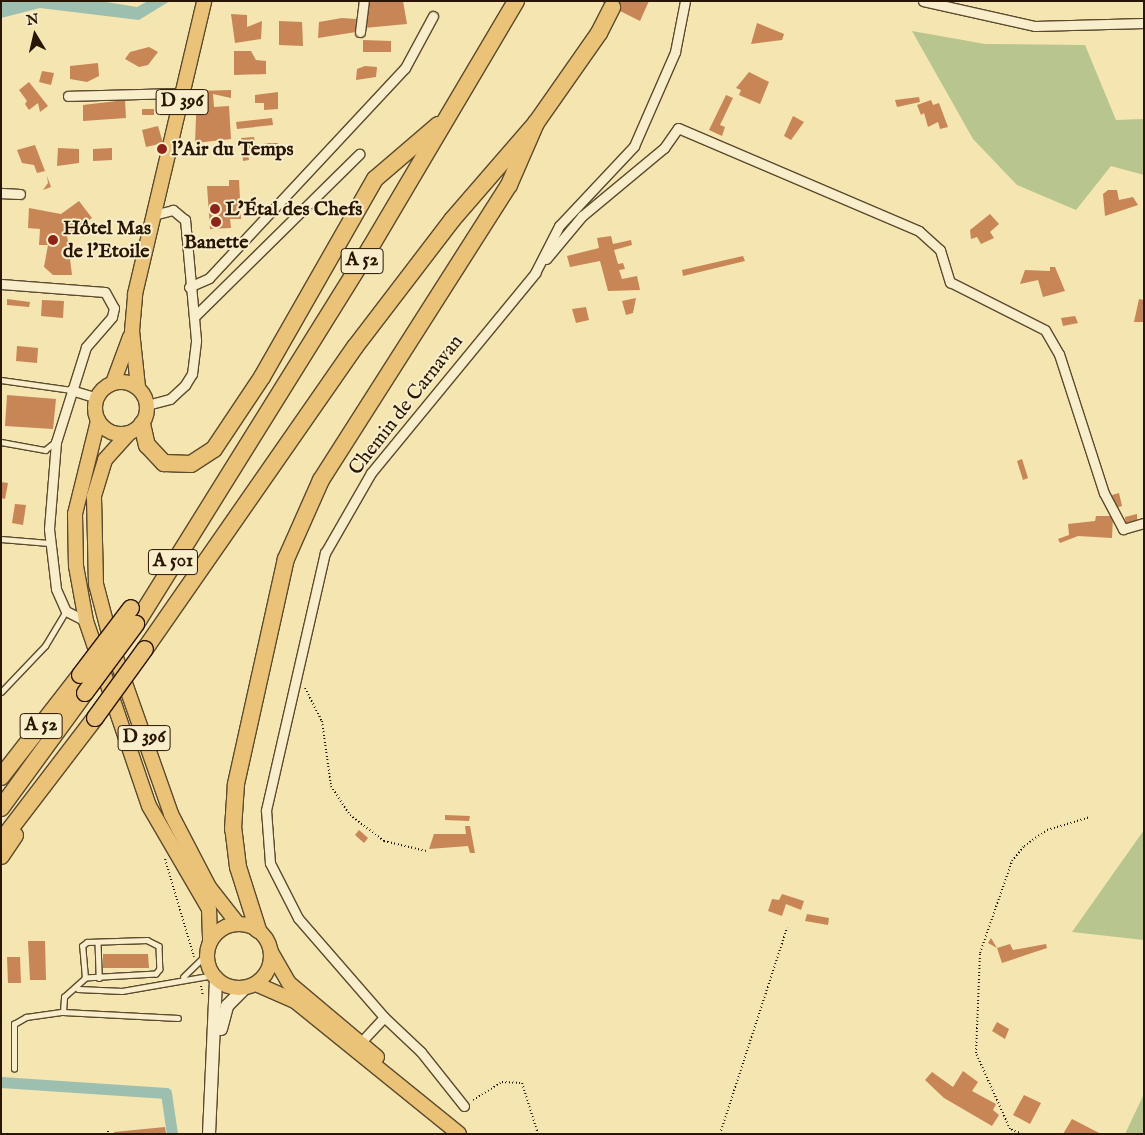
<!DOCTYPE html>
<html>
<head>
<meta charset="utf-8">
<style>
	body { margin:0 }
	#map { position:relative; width:1145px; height:1135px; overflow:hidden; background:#f4e5b1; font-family:"IM FELL English",serif }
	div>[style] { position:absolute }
	.green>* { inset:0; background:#b8c58e }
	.water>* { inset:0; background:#9cbfaf }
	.canal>* { height:11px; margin:-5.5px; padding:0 5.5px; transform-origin:5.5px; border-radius:5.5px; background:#9cbfaf }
	.building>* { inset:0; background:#c88555 }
	.path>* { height:2px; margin-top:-1px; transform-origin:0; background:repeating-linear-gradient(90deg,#291601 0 1px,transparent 0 3.5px) }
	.roads { filter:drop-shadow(1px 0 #5c4a2d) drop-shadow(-1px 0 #5c4a2d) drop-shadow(0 1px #5c4a2d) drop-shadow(0 -1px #5c4a2d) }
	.service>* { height:4.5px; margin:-2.25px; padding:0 2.25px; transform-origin:2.25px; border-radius:2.25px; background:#f8eecc }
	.minor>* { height:9px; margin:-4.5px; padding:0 4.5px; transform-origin:4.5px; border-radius:4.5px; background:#f8eecc }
	.secondary>* { height:12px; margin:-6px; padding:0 6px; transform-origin:6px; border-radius:6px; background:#f8eecc }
	.primary>* { height:14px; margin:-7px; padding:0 7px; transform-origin:7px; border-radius:7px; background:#eac278 }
	.primary>.ring { margin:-7px; padding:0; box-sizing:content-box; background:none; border:14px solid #eac278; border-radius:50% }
	.motorway>* { height:16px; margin:-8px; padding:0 8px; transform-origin:8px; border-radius:8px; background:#eac278 }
	.bridges { filter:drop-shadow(1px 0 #291601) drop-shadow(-1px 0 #291601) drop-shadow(0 1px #291601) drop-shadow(0 -1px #291601) }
	.motorway-bridge>* { height:16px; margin:-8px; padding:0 8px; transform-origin:8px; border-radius:8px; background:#eac278 }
	.dots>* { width:14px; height:14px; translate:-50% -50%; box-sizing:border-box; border:2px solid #f8eecc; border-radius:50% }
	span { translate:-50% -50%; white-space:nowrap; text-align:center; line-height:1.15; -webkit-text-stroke:4px #f8eecc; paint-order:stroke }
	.shield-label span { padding:1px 4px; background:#f8eecc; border:1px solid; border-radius:4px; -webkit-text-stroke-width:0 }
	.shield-label { font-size:19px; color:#291601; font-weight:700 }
	.poi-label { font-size:20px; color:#291601; font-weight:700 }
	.left { translate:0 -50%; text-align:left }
	.street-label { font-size:20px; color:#291601 }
	.frame { position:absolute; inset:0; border:2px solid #291601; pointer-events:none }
	.north { position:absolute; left:10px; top:10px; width:50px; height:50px; -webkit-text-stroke:4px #f8eecc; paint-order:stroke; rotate:351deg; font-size:14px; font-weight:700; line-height:20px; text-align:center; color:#291601 }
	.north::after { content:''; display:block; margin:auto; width:18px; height:22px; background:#291601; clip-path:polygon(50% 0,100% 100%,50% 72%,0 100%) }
</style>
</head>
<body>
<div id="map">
	<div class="green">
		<div style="clip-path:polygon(912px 31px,985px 44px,1085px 45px,1116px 120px,1144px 119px,1144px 175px,1111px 166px,1076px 210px,1017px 185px,973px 139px)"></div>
		<div style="clip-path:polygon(1144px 830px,1144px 940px,1072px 932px)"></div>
		<div style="clip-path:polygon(1144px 1094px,1144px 1134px,1125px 1134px)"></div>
	</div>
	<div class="water">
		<div style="clip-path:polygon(2px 1px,100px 1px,137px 7px,148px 1px,170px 1px,139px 20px,40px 8px,1px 18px)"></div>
	</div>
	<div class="canal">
		<div style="left:1px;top:1082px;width:165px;rotate:3.8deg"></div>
		<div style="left:166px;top:1093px;width:41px;rotate:81.7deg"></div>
	</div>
	<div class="building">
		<div style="clip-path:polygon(366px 1px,403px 1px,407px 24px,364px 28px)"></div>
		<div style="clip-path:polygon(600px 1px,649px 1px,640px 21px)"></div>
		<div style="clip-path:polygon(231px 14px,247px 15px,247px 27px,262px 21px,261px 39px,235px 43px)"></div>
		<div style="clip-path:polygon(342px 18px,356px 19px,356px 32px,318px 38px,319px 22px)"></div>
		<div style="clip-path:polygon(279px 21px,302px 22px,303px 46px,279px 45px)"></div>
		<div style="clip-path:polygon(757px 23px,784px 34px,782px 40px,751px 44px)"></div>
		<div style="clip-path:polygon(363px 40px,391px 41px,391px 52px,363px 52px)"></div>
		<div style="clip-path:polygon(149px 47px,158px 52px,148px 65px,139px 67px,125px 59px,130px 52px)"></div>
		<div style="clip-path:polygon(234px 51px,251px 51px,256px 60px,266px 61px,266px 74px,234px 75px)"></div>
		<div style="clip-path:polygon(98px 63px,99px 76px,87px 82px,70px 79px,70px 66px)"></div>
		<div style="clip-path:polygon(365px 66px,377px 67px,376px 77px,356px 80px,357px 69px)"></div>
		<div style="clip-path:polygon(42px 71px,54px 73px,51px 85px,39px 82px)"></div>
		<div style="clip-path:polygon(749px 72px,769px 82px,760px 104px,739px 95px,741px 90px,736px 88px)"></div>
		<div style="clip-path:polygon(29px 82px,48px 106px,40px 112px,38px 103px,29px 110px,25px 104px,27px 101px,19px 90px)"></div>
		<div style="clip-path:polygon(231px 90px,231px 98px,213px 94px,214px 107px,229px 106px,231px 139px,195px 143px,197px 91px)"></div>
		<div style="clip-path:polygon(278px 92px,278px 109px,264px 110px,264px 103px,255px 103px,255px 95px)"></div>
		<div style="clip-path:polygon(726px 95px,733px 98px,720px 125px,725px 127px,722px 136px,709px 130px)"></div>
		<div style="clip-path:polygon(919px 97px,920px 102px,897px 107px,895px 100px)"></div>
		<div style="clip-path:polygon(125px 100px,126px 118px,83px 121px,83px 105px)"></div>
		<div style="clip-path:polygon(931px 100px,933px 105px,939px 103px,948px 127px,940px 129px,938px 122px,928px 127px,924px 113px,921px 115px,917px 105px)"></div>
		<div style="clip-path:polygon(142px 109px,154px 109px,154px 115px,142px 115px)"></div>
		<div style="clip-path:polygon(793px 116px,804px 122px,791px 140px,784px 136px)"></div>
		<div style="clip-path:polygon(272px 118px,273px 125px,237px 129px,236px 122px)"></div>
		<div style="clip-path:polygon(158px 126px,163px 143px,146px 147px,142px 130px)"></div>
		<div style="clip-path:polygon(254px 137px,256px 148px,247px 149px,249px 160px,243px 161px,241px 138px)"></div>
		<div style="clip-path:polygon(269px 143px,278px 143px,280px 153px,266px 156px,263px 144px)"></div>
		<div style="clip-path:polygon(35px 145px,45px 171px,37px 173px,34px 165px,22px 163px,17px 150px)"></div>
		<div style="clip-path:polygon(58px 148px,79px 149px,79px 163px,57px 166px)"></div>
		<div style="clip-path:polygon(112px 148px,112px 160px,93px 161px,93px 149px)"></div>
		<div style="clip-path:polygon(47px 176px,51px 187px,43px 190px,48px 183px)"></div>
		<div style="clip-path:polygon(229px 180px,239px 180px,241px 219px,230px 219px,231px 228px,210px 229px,207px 186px,229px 186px)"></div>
		<div style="clip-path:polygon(1108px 190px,1117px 190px,1119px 200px,1133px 197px,1138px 205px,1105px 216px,1103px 194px)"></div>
		<div style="clip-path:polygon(79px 201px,92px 218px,67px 235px,72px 275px,53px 275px,44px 267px,48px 245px,39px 245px,40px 229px,28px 228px,29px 208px,61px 214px)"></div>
		<div style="clip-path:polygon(990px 214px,999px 224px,990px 232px,994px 238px,981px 244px,977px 237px,971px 239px,970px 230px)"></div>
		<div style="clip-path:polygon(611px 236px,613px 244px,631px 240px,632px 245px,614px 250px,618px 264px,623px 263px,625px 269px,619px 270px,622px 279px,637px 276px,640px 290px,608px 291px,600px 261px,570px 267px,567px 256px,599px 248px,597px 238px)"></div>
		<div style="clip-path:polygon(743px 256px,745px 261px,683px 276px,682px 270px)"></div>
		<div style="clip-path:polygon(1050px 267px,1055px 267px,1065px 291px,1043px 297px,1038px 280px,1020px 284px,1025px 270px,1050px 271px)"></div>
		<div style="clip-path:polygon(636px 298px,633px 313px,626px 315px,622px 301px)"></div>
		<div style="clip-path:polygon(7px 299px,30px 302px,29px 307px,7px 305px)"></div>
		<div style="clip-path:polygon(1139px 299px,1144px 300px,1144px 322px,1134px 322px)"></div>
		<div style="clip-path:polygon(42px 300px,64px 301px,63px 318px,41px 316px)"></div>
		<div style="clip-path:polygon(586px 307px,589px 320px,576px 323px,572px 309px)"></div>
		<div style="clip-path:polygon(1075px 316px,1078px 323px,1063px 326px,1061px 318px)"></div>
		<div style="clip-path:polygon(17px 346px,38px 348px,37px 363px,16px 361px)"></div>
		<div style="clip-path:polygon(7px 395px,56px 399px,53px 429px,5px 426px)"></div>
		<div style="clip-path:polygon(1022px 459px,1028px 478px,1023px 480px,1017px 461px)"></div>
		<div style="clip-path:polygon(1px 482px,8px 483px,5px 499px,1px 498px)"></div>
		<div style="clip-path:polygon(1119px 493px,1122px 506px,1116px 508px,1112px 495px)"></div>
		<div style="clip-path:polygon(15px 504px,26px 505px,23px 525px,12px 523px)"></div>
		<div style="clip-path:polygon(1137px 514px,1137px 522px,1126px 525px,1125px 517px)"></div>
		<div style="clip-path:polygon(1096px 516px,1113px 516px,1112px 538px,1078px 536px,1060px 543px,1058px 539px,1069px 535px,1068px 524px,1095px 521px)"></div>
		<div style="clip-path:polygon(445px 815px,470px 816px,469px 821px,445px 820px)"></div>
		<div style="clip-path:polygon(465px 826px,470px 826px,475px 853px,470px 853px,468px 846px,429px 849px,434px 834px,466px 834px)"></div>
		<div style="clip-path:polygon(359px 830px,368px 838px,364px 843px,355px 835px)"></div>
		<div style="clip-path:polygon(782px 894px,804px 901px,801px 910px,786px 904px,782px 916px,768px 911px,772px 899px,779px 900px)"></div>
		<div style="clip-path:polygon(807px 914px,829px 918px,828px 925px,805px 921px)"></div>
		<div style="clip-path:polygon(991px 938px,997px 948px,1010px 944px,1013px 950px,1046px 944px,1047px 948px,1002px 963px,997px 948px,988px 943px)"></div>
		<div style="clip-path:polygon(28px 941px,45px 941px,46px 980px,30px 980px)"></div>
		<div style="clip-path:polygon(103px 954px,148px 954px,149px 968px,103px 968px)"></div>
		<div style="clip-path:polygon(7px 957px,20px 957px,21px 983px,8px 983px)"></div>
		<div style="clip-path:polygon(997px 1022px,1009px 1029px,1005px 1039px,992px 1031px)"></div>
		<div style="clip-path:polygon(963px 1071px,978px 1082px,972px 1091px,996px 1104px,993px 1110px,999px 1115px,992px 1126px,944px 1098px,925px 1080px,932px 1072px,953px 1087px)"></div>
		<div style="clip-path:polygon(1024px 1095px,1041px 1103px,1030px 1124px,1013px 1115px)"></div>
		<div style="clip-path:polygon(1072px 1119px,1101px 1134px,1063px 1134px)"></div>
		<div style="clip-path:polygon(165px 1127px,166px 1134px,114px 1134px,114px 1132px)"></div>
	</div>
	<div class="path">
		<div style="left:305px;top:688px;width:37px;rotate:63deg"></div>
		<div style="left:322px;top:721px;width:66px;rotate:82.1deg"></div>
		<div style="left:331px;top:786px;width:35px;rotate:57deg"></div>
		<div style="left:350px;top:815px;width:43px;rotate:37.4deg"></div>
		<div style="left:384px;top:841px;width:43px;rotate:13.4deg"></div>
		<div style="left:165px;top:859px;width:102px;rotate:73.5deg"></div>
		<div style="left:201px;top:986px;width:10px;rotate:79deg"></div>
		<div style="left:473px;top:1100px;width:34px;rotate:-32deg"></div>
		<div style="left:502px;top:1082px;width:20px;rotate:3deg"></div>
		<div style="left:522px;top:1083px;width:53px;rotate:72.6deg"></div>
		<div style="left:108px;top:1131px;width:3px;rotate:90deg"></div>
		<div style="left:720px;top:1134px;width:217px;rotate:-72deg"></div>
		<div style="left:1022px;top:1134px;width:13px;rotate:-157deg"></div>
		<div style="left:1010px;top:1129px;width:83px;rotate:-114.1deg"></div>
		<div style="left:976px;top:1053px;width:100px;rotate:-87.7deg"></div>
		<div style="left:980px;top:953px;width:97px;rotate:-70.8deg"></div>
		<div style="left:1012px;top:861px;width:19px;rotate:-51deg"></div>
		<div style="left:1024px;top:846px;width:28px;rotate:-35deg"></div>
		<div style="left:1047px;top:830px;width:45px;rotate:-16.8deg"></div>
	</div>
	<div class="roads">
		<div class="service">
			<div style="left:1px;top:380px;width:71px;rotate:8.1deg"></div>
			<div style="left:1px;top:442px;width:45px;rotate:10.3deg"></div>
			<div style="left:45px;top:450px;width:13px;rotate:-39deg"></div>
			<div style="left:1px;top:539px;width:48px;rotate:4.8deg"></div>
			<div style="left:1px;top:692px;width:64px;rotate:-46.3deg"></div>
			<div style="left:45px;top:646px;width:41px;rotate:-59deg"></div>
			<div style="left:147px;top:940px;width:13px;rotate:27deg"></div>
			<div style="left:159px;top:946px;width:23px;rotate:88deg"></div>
			<div style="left:160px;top:969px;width:6px;rotate:129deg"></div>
			<div style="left:156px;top:974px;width:71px;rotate:176.8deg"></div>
			<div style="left:85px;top:978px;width:32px;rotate:-95deg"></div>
			<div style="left:82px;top:946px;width:6px;rotate:-39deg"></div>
			<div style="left:87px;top:942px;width:60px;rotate:-1.9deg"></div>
			<div style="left:98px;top:942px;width:36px;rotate:88deg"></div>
			<div style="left:183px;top:977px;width:33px;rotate:-44deg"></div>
			<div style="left:78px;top:989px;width:44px;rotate:2.6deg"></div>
			<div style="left:122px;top:991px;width:93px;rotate:-9.9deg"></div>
			<div style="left:63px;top:1012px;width:15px;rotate:-86deg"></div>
			<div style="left:64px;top:997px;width:28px;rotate:-42deg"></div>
			<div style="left:14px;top:1069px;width:45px;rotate:-90deg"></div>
			<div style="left:14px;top:1024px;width:14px;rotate:-30deg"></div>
			<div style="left:26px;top:1017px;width:37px;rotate:-8deg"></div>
			<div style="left:63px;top:1012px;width:115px;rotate:3deg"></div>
		</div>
		<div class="minor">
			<div style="left:923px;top:1px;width:115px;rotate:12.6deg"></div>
			<div style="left:1035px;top:26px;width:109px;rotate:-1.6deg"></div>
			<div style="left:360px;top:32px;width:31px;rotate:-83deg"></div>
			<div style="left:68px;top:96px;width:116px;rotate:-1.5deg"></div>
			<div style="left:1px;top:193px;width:19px;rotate:3deg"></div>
			<div style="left:546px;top:259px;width:56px;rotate:-50.1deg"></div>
			<div style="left:582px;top:216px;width:107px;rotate:-39.7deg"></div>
			<div style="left:664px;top:148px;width:24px;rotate:-55deg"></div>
			<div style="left:678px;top:128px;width:262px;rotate:23.1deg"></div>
			<div style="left:919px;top:231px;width:28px;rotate:42deg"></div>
			<div style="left:940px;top:250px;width:34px;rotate:73deg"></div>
			<div style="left:950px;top:282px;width:106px;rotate:26.8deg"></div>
			<div style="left:1045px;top:330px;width:28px;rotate:60deg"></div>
			<div style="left:1059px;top:354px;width:146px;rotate:72.1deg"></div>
			<div style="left:1104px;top:493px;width:41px;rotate:62.2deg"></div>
			<div style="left:1123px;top:529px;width:22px;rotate:-16deg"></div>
			<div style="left:1px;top:284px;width:104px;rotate:4.4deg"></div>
			<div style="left:105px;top:292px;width:18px;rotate:61deg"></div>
			<div style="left:114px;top:308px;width:9px;rotate:103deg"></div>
			<div style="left:112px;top:317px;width:40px;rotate:131deg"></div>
			<div style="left:86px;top:347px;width:100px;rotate:107.5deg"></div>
			<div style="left:56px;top:442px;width:87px;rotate:94.6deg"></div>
			<div style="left:49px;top:529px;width:60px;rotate:83.3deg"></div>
			<div style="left:56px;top:589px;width:24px;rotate:66deg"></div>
			<div style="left:66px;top:611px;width:22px;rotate:27deg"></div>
			<div style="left:189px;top:287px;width:22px;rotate:-24deg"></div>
			<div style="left:209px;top:278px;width:287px;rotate:-47deg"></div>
			<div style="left:405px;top:68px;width:59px;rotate:-61.7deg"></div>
			<div style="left:195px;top:316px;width:231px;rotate:-44.6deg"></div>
			<div style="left:71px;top:390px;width:27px;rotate:17deg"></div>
			<div style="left:147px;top:405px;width:24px;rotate:-15deg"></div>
			<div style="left:170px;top:399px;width:21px;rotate:-43deg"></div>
			<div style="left:185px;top:385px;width:13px;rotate:-58deg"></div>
			<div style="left:192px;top:374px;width:34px;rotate:-83deg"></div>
			<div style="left:196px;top:340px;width:121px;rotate:-95.2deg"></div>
			<div style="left:185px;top:220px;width:16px;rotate:-140deg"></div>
			<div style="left:173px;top:210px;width:21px;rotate:166deg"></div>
			<div style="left:384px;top:1017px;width:51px;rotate:43.4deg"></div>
			<div style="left:421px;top:1052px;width:69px;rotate:51.5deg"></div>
			<div style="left:361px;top:1042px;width:34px;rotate:-47deg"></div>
			<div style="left:384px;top:1017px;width:131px;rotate:-131deg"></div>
			<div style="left:298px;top:918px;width:62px;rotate:-117deg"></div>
			<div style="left:270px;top:863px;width:53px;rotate:-94.3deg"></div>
			<div style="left:266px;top:810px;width:264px;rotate:-77.1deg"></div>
			<div style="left:325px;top:553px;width:92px;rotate:-60.1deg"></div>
			<div style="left:371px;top:473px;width:259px;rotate:-50.6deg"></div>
			<div style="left:535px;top:273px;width:53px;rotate:-62.9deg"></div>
			<div style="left:559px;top:226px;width:110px;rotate:-46.8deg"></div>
			<div style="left:634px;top:146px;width:103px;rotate:-66.4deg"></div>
			<div style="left:675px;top:52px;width:52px;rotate:-78.9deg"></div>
		</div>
		<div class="secondary">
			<div style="left:221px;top:1029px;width:24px;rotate:-75deg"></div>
			<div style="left:227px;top:1006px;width:25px;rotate:-45deg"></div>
			<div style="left:209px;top:1134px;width:157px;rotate:-87.4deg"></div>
		</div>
		<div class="primary">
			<div class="ring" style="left:95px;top:382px;width:38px;height:38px"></div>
			<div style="left:113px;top:383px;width:49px;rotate:-69.7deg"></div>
			<div style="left:138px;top:387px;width:56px;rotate:-96.1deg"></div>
			<div style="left:132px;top:331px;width:37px;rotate:-85deg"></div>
			<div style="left:135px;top:294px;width:301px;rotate:-76.7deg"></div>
			<div style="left:98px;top:421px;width:96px;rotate:103.9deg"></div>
			<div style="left:75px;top:514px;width:52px;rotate:88.9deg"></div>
			<div style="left:76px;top:566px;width:56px;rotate:79.7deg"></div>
			<div style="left:86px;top:621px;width:195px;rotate:71.2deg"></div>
			<div style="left:149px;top:806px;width:119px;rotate:59.8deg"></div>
			<div style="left:209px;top:909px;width:33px;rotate:88deg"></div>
			<div style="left:129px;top:433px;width:36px;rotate:132deg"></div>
			<div style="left:105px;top:460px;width:39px;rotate:107deg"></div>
			<div style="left:94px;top:497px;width:87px;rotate:88.7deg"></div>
			<div style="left:96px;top:584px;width:67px;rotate:75.3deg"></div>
			<div style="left:113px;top:649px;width:175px;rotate:70.6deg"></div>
			<div style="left:171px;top:814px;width:82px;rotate:62.5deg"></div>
			<div style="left:209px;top:887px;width:47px;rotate:51.9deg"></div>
			<div class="ring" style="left:207px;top:924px;width:50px;height:50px"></div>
			<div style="left:271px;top:952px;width:36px;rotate:60deg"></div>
			<div style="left:289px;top:983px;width:115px;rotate:40.1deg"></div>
			<div style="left:256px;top:984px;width:43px;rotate:23.6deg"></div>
			<div style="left:295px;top:1001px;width:211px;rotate:39deg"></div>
		</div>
		<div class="motorway">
			<div style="left:142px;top:424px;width:22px;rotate:77deg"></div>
			<div style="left:147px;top:445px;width:25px;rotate:47deg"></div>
			<div style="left:164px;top:463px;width:27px;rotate:2deg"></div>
			<div style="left:191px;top:464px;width:27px;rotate:-33deg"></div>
			<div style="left:214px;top:449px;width:87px;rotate:-56.3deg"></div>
			<div style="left:262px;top:377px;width:228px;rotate:-60.3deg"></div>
			<div style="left:375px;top:179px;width:83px;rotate:-40.6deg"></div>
			<div style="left:136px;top:624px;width:443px;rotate:-58.1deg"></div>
			<div style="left:370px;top:248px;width:287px;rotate:-59.4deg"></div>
			<div style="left:145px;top:649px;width:368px;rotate:-55.2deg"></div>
			<div style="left:355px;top:347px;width:160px;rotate:-52.6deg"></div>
			<div style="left:452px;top:220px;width:128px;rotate:-49.1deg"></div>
			<div style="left:536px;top:123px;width:110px;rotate:-55deg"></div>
			<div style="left:599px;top:33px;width:29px;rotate:-63deg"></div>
			<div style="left:1px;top:777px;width:129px;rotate:-52.2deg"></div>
			<div style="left:1px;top:808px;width:142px;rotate:-53.9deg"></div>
			<div style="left:1px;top:841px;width:155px;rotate:-52.6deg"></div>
			<div style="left:1px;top:856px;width:25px;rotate:-56deg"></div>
			<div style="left:258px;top:930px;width:66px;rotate:-107.6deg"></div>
			<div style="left:238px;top:867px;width:38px;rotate:-97deg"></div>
			<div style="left:233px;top:829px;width:45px;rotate:-86.2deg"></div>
			<div style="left:236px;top:784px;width:230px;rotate:-77.5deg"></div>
			<div style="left:286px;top:559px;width:86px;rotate:-66.1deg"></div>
			<div style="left:321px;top:480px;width:350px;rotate:-57.5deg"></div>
			<div style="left:509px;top:185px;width:68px;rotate:-66.5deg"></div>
		</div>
	</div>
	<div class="bridges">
		<div class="motorway-bridge">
			<div style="left:80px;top:675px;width:84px;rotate:-52.7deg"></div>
			<div style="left:85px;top:693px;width:86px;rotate:-53.5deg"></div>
			<div style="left:95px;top:718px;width:85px;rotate:-54.1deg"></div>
		</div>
	</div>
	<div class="dots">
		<div style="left:162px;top:149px;background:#8f2418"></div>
		<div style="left:215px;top:209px;background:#8f2418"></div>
		<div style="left:216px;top:222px;background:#8f2418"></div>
		<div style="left:53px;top:240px;background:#8f2418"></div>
	</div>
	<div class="shield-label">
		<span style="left:182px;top:102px">D 396</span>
		<span style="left:362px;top:261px">A 52</span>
		<span style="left:173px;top:562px">A 501</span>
		<span style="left:41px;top:726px">A 52</span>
		<span style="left:144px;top:738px">D 396</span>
	</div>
	<div class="poi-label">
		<span class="left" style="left:172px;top:149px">l'Air du Temps</span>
		<span class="left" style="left:225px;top:209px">L'Étal des Chefs</span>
		<span class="left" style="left:63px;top:240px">Hôtel Mas<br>de l'Etoile</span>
		<span style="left:216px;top:242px">Banette</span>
	</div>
	<div class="street-label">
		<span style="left:406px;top:405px;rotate:-52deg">Chemin de Carnavan</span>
	</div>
	<div class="frame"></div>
	<div class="north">N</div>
</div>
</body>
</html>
